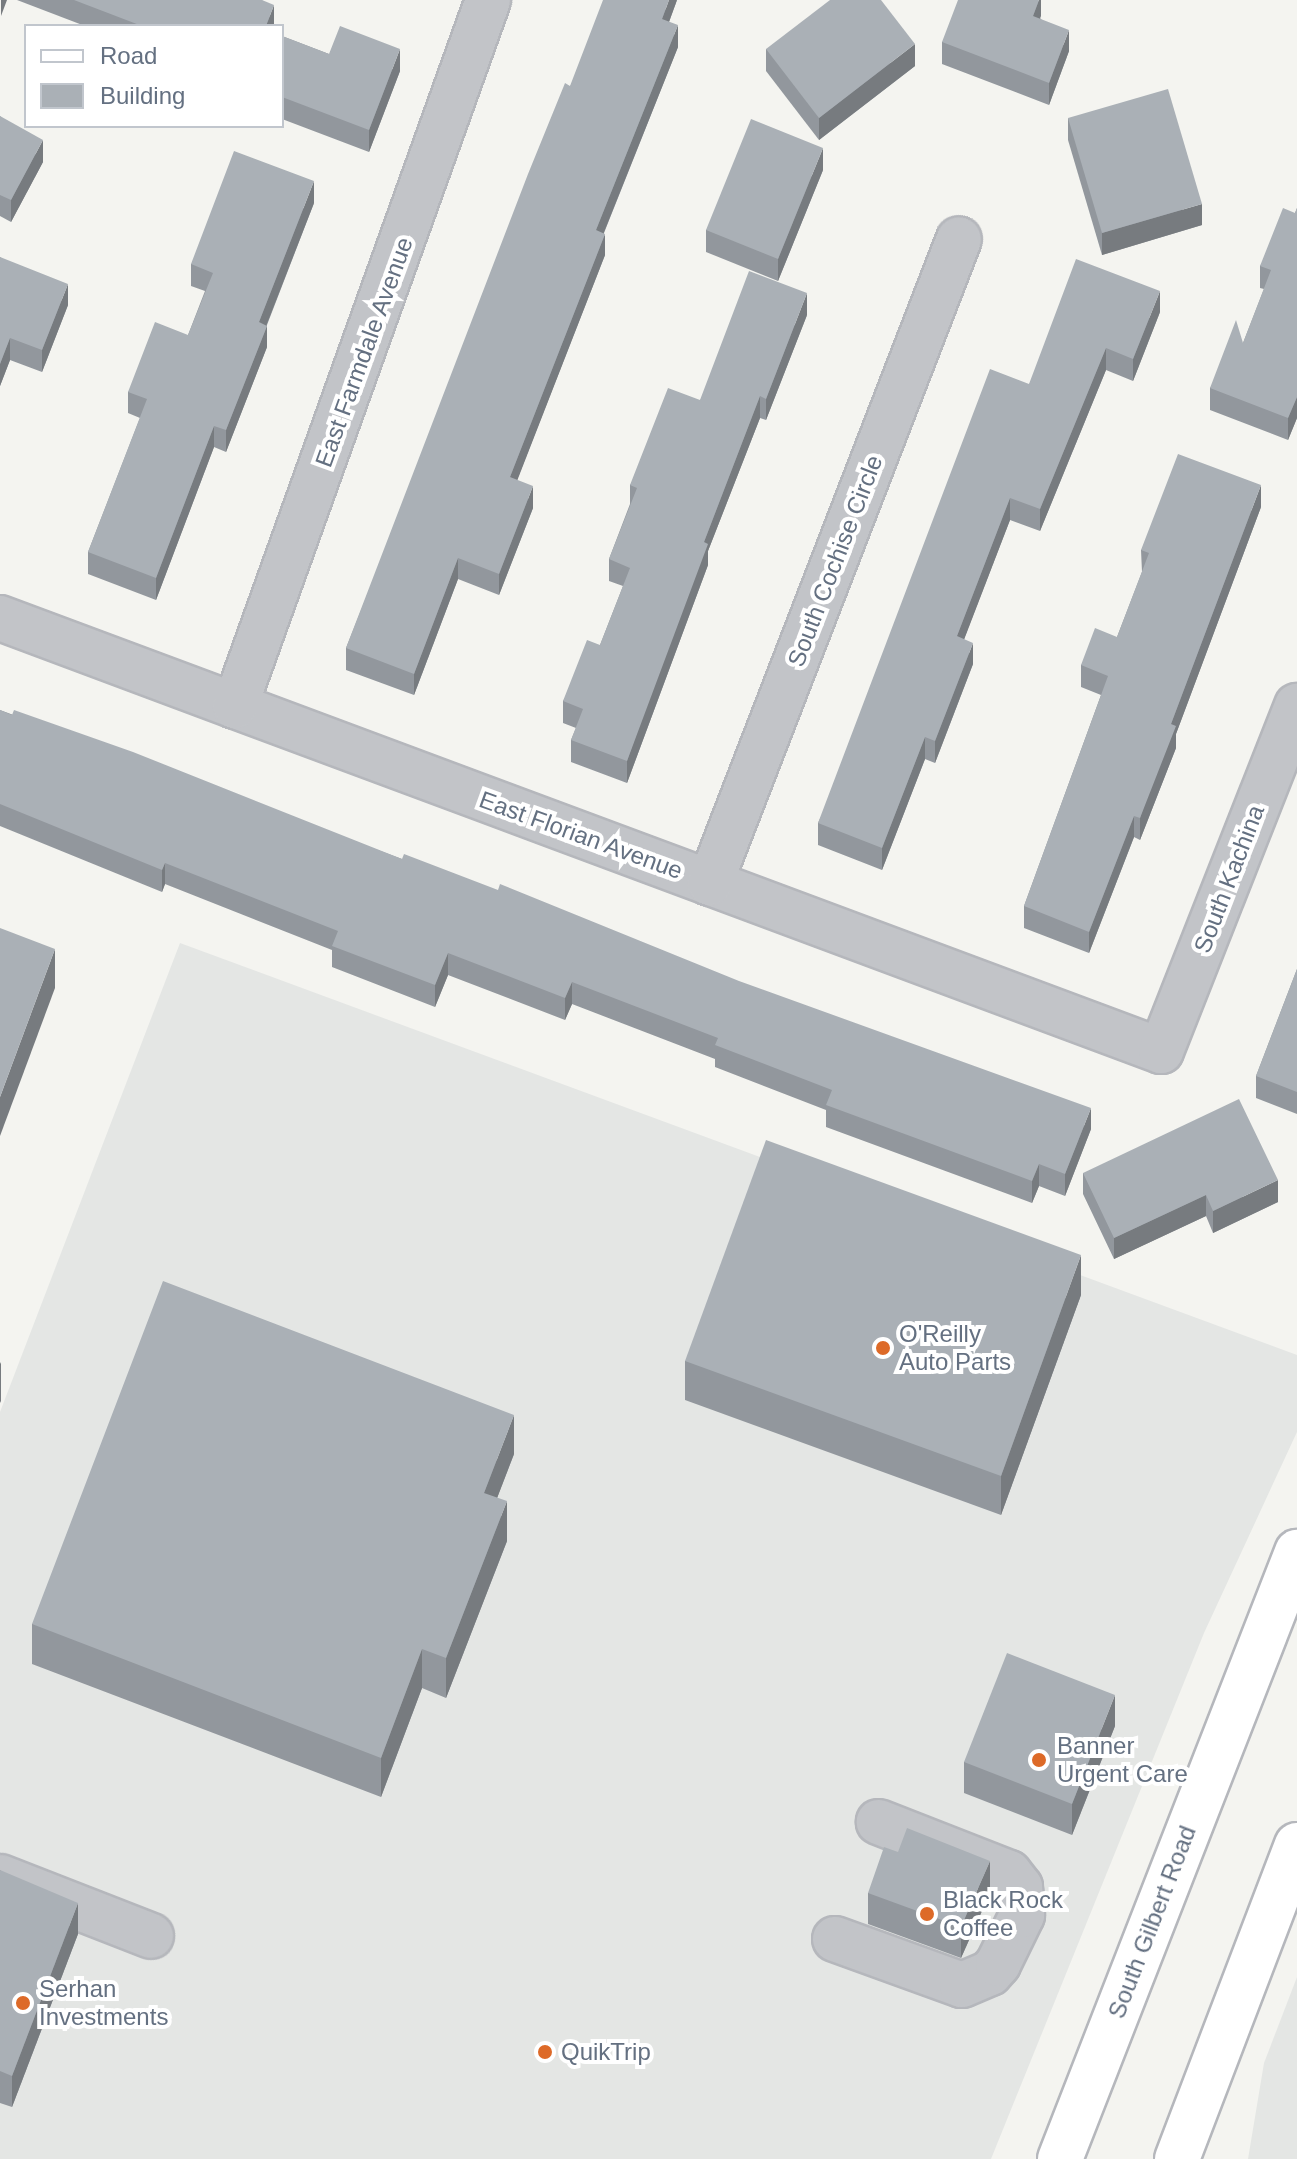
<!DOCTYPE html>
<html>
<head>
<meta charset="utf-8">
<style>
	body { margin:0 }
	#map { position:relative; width:1297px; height:2159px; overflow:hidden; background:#f4f4f0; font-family:Helvetica,sans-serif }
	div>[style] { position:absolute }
	.built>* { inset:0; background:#e4e6e4 }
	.roads { filter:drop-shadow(2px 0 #b5b7bc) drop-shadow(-2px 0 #b5b7bc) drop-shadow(0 2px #b5b7bc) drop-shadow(0 -2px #b5b7bc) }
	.minor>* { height:44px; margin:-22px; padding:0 22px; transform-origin:22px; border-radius:22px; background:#c2c4c8 }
	.major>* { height:44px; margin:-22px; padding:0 22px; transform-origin:22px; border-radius:22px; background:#fff }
	.wall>* { inset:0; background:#92979d }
	.shaded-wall>* { inset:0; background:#777b7f }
	.building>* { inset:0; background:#aab0b6 }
	.dots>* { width:22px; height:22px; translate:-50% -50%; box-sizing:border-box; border:4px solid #fff; border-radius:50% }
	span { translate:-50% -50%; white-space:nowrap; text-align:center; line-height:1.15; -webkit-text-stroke:8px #fff; paint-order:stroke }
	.street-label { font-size:24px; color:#647081 }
	.poi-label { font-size:24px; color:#647081 }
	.left { translate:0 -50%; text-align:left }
	.legend { position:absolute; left:24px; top:24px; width:260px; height:104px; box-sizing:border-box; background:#fff; border:2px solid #c1c6cd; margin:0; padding:10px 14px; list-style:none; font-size:24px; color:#647081 }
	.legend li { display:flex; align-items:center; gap:16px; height:40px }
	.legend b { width:40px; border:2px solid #c1c6cd }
</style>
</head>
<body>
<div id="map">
	<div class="built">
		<div style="clip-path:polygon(180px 943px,1297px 1355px,1297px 1432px,1204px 1633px,991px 2159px,0 2159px,0 1412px)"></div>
		<div style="clip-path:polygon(1297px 1977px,1297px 2159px,1248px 2159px,1264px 2063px)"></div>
	</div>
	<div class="roads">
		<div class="minor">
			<div style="left:0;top:618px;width:1239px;rotate:20.45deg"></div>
			<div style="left:1161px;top:1051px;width:371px;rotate:-68.5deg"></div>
			<div style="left:235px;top:706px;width:750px;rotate:-70.28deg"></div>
			<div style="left:710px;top:883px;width:690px;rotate:-68.86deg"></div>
			<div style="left:0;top:1877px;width:162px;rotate:21.3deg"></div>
			<div style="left:835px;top:1939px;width:135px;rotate:19.9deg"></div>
			<div style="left:962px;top:1985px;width:30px;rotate:-23deg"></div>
			<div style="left:990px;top:1973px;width:12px;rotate:-48deg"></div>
			<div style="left:998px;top:1964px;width:55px;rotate:-63.9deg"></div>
			<div style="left:1022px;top:1915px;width:28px;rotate:-94deg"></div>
			<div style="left:1020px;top:1887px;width:18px;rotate:-128deg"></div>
			<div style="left:1009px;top:1873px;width:140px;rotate:-158.6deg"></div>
		</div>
		<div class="major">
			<div style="left:1060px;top:2159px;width:652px;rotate:-68.67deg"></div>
			<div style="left:1177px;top:2159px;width:336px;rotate:-69.1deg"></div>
		</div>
	</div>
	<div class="wall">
		<div style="clip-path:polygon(17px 0,262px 0,274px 26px,85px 26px)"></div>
		<div style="clip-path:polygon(677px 0,669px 22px,678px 47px,604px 233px,605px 255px,517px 480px,533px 508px,499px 595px,458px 579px,414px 695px,346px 670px,346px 648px,570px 86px)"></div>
		<div style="clip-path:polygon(1041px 0,1040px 18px,1069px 51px,1049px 105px,942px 64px,942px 42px)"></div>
		<div style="clip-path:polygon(282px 36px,329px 54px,400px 71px,369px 152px,282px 119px)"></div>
		<div style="clip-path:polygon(766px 49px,915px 66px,819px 140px,766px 71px)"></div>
		<div style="clip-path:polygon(0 116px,43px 162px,11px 222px,0 216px)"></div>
		<div style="clip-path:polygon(1068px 118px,1202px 225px,1102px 255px,1068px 140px)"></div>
		<div style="clip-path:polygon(823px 170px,778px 281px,706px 252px,706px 230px)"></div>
		<div style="clip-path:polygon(314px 203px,267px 325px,267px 347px,226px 452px,214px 447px,156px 600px,88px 574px,88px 552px,140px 418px,128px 413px,128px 392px,188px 335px,205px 291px,191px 286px,191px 264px)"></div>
		<div style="clip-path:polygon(1297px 208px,1297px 418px,1288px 440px,1210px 410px,1210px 388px,1243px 343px,1264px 289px,1260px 288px,1260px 266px,1295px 213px)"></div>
		<div style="clip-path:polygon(0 257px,68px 305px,42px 372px,10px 360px,0 386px)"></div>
		<div style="clip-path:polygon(1160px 312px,1133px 381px,1106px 370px,1040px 531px,1010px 520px,964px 639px,973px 664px,935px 763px,925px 759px,882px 870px,818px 845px,818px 823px,1029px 384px)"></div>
		<div style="clip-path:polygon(807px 315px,766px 420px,760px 418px,708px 551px,708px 565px,627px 783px,571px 762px,571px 740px,576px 728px,563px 723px,563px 701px,600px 645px,623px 586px,609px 581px,609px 559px,630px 504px,630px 485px,700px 400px)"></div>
		<div style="clip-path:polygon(1261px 507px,1176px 734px,1176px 748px,1140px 840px,1134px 837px,1089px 953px,1024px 928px,1024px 906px,1101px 695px,1081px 687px,1081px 665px,1117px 637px,1142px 572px,1141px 550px)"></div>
		<div style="clip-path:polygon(0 710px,402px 859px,1091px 1129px,1065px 1196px,1039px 1186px,1032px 1203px,826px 1127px,826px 1110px,715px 1067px,715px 1059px,572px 1004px,565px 1020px,448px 975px,435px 1007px,332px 967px,332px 950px,165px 884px,162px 892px,0 826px)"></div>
		<div style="clip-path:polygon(1297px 969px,1297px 1114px,1256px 1098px,1256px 1076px)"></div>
		<div style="clip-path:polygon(1083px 1173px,1278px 1202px,1213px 1233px,1206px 1216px,1114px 1259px,1083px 1194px)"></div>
		<div style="clip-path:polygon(1081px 1295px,1001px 1515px,685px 1400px,685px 1361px)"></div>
		<div style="clip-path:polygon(514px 1454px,497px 1498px,507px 1541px,446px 1698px,422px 1688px,381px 1797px,32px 1664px,32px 1624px)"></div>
		<div style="clip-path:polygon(1115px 1726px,1072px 1835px,964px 1793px,964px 1762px)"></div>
		<div style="clip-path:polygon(0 1870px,78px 1934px,12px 2107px,0 2103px)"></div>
		<div style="clip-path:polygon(868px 1893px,990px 1893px,961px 1958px,868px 1924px)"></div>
	</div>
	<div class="shaded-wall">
		<div style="clip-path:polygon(1px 0,7px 0,1px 16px)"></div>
		<div style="clip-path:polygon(669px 0,677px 0,662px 41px,662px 19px)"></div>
		<div style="clip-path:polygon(1039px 0,1041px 0,1041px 16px,1033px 37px,1033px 16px)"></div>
		<div style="clip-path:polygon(274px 5px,274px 26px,266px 26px)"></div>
		<div style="clip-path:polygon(678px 25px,678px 47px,596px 252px,596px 230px)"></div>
		<div style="clip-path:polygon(1069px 30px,1069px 51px,1049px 105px,1049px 83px)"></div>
		<div style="clip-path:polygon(915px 44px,915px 66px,819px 140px,819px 118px)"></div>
		<div style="clip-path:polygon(400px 49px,400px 71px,369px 152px,369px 130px)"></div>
		<div style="clip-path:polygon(43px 140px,43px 162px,11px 222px,11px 200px)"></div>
		<div style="clip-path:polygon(823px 148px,823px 170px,778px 281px,778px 259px)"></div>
		<div style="clip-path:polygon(314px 181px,314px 203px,259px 344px,259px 322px)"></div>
		<div style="clip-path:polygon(1202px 204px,1202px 225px,1102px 255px,1102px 233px)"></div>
		<div style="clip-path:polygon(605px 234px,605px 255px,510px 499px,510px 477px)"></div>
		<div style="clip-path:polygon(68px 284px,68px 305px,42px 372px,42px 350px)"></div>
		<div style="clip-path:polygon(1160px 291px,1160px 312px,1133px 381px,1133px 359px)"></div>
		<div style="clip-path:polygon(807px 293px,807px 315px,766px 420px,766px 399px)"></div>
		<div style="clip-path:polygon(267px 326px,267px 347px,226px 452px,226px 430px)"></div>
		<div style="clip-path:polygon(10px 338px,10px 360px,0 386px,0 364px)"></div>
		<div style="clip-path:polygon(1106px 348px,1106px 370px,1040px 531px,1040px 509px)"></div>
		<div style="clip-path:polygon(760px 396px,760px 418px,708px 551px,708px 565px,627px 783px,627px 761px,704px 542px)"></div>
		<div style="clip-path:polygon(1297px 397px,1297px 418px,1288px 440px,1288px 418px)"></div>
		<div style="clip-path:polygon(214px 426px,214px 447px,156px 600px,156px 578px)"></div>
		<div style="clip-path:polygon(1261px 485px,1261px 507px,1176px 734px,1176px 748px,1140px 840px,1140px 818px,1171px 724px)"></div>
		<div style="clip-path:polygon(533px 486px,533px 508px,499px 595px,499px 574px)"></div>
		<div style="clip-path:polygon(1010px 498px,1010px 520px,957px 658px,957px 636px)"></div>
		<div style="clip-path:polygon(458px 558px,458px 579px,414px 695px,414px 674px)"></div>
		<div style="clip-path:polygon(973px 643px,973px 664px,935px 763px,935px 741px)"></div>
		<div style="clip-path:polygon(925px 737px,925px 759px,882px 870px,882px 848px)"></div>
		<div style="clip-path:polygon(1134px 816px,1134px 837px,1089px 953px,1089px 932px)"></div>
		<div style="clip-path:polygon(165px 863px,165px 884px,162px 892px,162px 870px)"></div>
		<div style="clip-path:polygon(55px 949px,55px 988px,0 1136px,0 1097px)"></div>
		<div style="clip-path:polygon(448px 953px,448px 975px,435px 1007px,435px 985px)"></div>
		<div style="clip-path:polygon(572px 982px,572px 1004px,565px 1020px,565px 998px)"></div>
		<div style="clip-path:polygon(1091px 1108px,1091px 1129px,1065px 1196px,1065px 1174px)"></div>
		<div style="clip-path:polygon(1039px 1164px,1039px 1186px,1032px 1203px,1032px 1181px)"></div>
		<div style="clip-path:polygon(1278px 1180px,1278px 1202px,1213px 1233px,1213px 1211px)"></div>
		<div style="clip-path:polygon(1206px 1195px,1206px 1216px,1114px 1259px,1114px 1238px)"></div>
		<div style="clip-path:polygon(1081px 1255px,1081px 1295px,1001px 1515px,1001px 1476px)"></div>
		<div style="clip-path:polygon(1px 1362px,1px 1401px,0 1403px,0 1364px)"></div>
		<div style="clip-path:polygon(514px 1415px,514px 1454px,484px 1532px,484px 1493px)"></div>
		<div style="clip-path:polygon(507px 1501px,507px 1541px,446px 1698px,446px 1658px)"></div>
		<div style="clip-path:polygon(422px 1649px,422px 1688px,381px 1797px,381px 1758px)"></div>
		<div style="clip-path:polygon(1115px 1695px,1115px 1726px,1072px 1835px,1072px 1804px)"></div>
		<div style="clip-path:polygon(990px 1861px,990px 1893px,961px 1958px,961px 1927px)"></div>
		<div style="clip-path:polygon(78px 1903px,78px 1934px,12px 2107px,12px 2076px)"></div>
	</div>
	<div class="building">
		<div style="clip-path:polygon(74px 0,262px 0,274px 5px,266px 26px,142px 26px)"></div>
		<div style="clip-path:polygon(603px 0,669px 0,662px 19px,678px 25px,596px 230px,605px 234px,510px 477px,533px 486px,499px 574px,458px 558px,414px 674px,346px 648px,528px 174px,565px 83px,570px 86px)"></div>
		<div style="clip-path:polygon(830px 0,881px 0,915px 44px,819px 118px,766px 49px)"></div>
		<div style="clip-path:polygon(958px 0,1039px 0,1033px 16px,1069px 30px,1049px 83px,942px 42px)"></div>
		<div style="clip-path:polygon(340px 26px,400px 49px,369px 130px,282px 97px,282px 36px,329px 54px)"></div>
		<div style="clip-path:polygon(1168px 89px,1202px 204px,1102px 233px,1068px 118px)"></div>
		<div style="clip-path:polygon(0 116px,43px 140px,11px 200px,0 195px)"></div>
		<div style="clip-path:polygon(751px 119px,823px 148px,778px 259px,706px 230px)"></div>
		<div style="clip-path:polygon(234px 151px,314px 181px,259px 322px,267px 326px,226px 430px,214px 426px,156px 578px,88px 552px,147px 399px,128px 392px,155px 322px,188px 335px,213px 273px,191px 264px)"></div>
		<div style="clip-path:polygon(1283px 208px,1295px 213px,1297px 208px,1297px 397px,1288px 418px,1210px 388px,1236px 320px,1243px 343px,1271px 270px,1260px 266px)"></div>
		<div style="clip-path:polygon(0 257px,68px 284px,42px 350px,10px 338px,0 364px)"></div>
		<div style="clip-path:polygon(1076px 259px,1160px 291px,1133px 359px,1106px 348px,1040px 509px,1010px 498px,957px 636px,973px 643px,935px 741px,925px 737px,882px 848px,818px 823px,990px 369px,1029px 384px)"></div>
		<div style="clip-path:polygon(749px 271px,807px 293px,766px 399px,760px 396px,704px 542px,708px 544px,627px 761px,571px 740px,583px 709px,563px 701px,587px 640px,600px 645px,630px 568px,609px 559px,637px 488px,630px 485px,668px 388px,700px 400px)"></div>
		<div style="clip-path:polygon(1178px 454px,1261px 485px,1171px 724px,1176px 726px,1140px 818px,1134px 816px,1089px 932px,1024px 906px,1108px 676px,1081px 665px,1095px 628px,1117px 637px,1149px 553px,1141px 550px)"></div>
		<div style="clip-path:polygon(0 710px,12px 715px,14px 710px,133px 752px,402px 859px,404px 854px,498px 890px,500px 884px,739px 981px,1091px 1108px,1065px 1174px,1039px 1164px,1032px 1181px,826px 1105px,832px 1090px,715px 1045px,718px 1038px,572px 982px,565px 998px,448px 953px,435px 985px,332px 946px,338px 931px,165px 863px,162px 870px,0 804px)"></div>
		<div style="clip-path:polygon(0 928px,55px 949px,0 1097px)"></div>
		<div style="clip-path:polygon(1297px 969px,1297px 1092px,1256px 1076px)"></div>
		<div style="clip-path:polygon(1239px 1099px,1278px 1180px,1213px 1211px,1206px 1195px,1114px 1238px,1083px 1173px)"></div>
		<div style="clip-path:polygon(766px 1140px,1081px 1255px,1001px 1476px,685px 1361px)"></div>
		<div style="clip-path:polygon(163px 1281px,514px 1415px,484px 1493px,507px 1501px,446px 1658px,422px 1649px,381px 1758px,32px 1624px)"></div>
		<div style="clip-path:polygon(1007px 1653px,1115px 1695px,1072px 1804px,964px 1762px)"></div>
		<div style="clip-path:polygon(907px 1828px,990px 1861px,961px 1927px,868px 1893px,884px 1847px,898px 1852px)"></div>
		<div style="clip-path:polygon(0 1870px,78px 1903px,12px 2076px,0 2071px)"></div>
	</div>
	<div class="dots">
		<div style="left:883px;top:1348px;background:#dd6a28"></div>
		<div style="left:1039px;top:1760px;background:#dd6a28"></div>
		<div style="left:927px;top:1914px;background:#dd6a28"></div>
		<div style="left:23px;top:2003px;background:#dd6a28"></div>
		<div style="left:545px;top:2052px;background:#dd6a28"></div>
	</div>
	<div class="street-label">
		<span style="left:364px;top:352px;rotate:-70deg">East Farmdale Avenue</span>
		<span style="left:835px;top:561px;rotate:-69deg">South Cochise Circle</span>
		<span style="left:581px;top:835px;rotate:20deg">East Florian Avenue</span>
		<span style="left:1229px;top:879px;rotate:-69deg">South Kachina</span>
		<span style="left:1152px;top:1922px;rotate:-69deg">South Gilbert Road</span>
	</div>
	<div class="poi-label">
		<span class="left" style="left:899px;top:1348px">O'Reilly<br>Auto Parts</span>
		<span class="left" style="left:1057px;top:1760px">Banner<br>Urgent Care</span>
		<span class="left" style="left:943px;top:1914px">Black Rock<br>Coffee</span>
		<span class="left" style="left:39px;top:2003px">Serhan<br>Investments</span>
		<span class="left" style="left:561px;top:2052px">QuikTrip</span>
	</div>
	<ul class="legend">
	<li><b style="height:10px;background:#fff"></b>Road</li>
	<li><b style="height:22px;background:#aab0b6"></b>Building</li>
	</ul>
</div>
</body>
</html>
